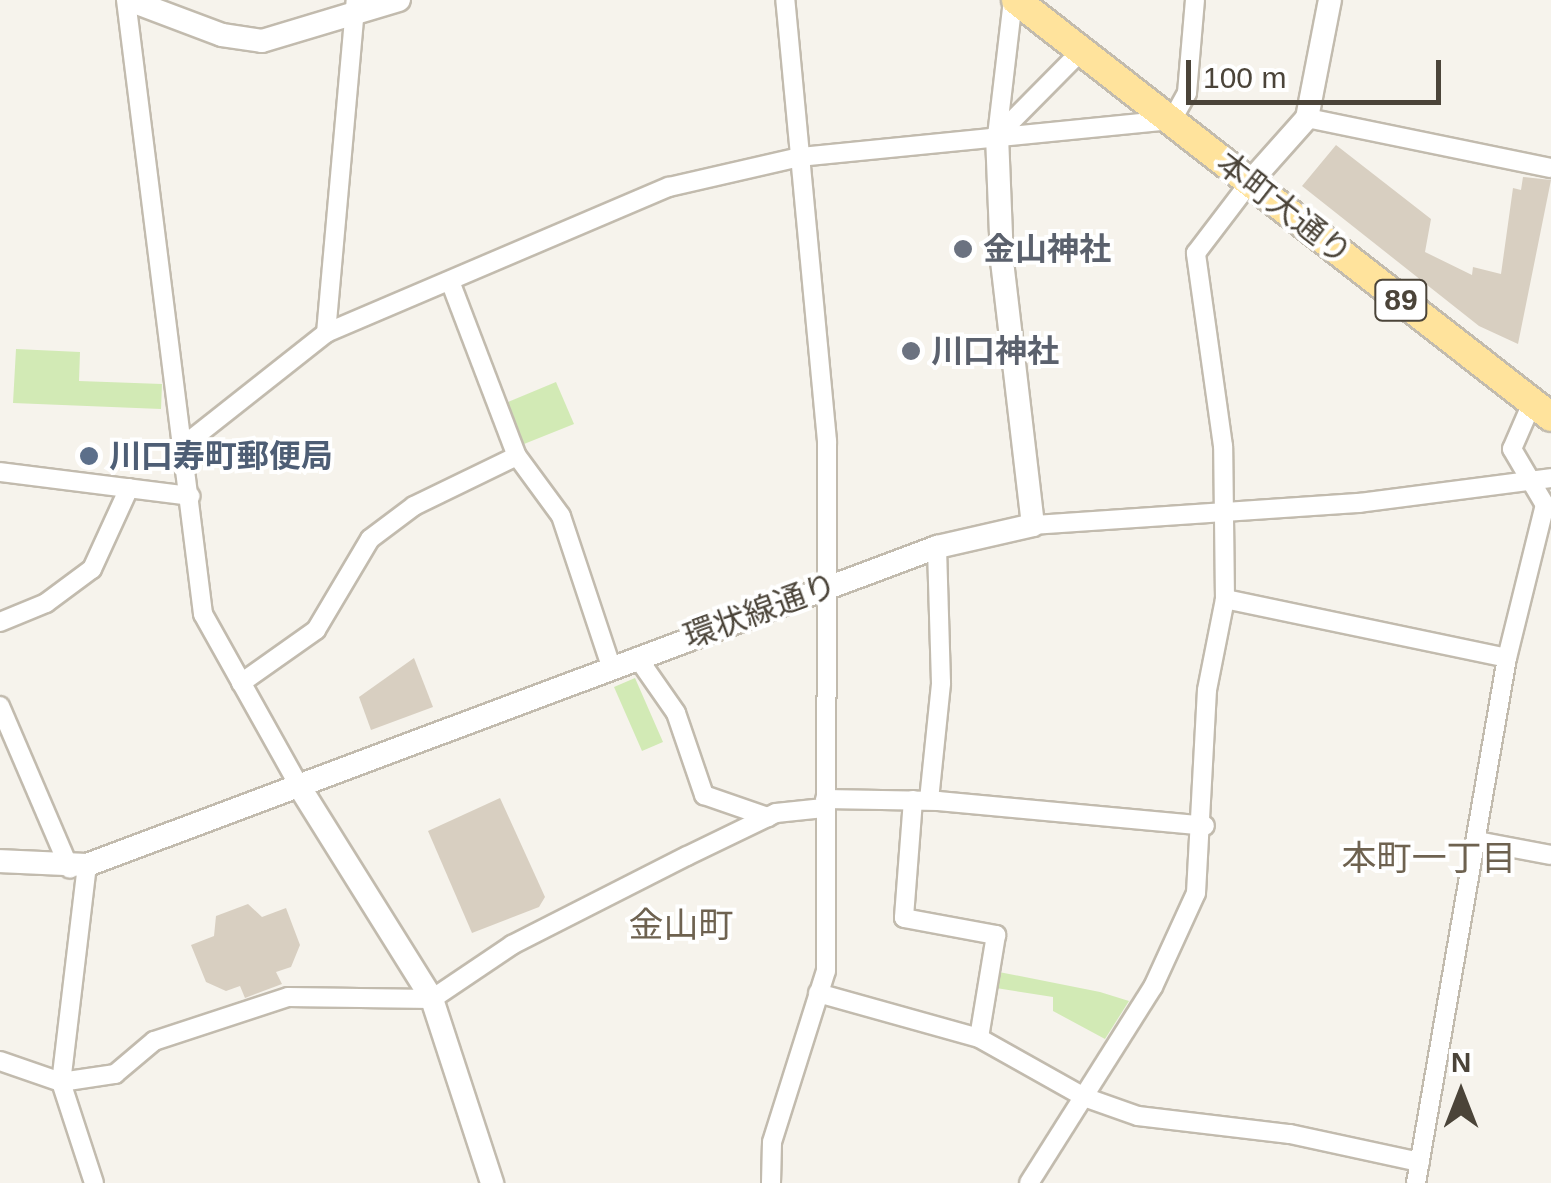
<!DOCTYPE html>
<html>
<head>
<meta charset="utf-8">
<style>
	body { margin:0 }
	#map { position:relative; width:1551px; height:1183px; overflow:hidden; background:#f6f3ec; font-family:Helvetica,"Noto Sans JP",sans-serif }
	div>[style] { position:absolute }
	.green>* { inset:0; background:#d2eab5 }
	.building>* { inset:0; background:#d8cfc1 }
	.roads { filter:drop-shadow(2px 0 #c2bbae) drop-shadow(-2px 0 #c2bbae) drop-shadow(0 2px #c2bbae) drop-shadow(0 -2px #c2bbae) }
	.minor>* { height:18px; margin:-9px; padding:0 9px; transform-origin:9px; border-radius:9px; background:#fff }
	.tertiary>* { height:22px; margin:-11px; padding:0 11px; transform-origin:11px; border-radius:11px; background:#fff }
	.primary>* { height:28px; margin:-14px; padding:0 14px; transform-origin:14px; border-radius:14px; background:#ffe39c }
	.dots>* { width:28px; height:28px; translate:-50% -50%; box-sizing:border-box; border:5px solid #fff; border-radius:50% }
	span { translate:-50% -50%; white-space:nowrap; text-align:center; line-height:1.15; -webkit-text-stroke:8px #fff; paint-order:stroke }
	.shield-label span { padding:2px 8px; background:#fff; border:2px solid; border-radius:8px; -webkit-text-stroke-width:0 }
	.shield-label { font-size:30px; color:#4b4439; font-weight:700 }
	.street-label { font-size:32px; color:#4b4439 }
	.worship-label { font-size:32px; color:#5b616d; font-weight:700 }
	.left { translate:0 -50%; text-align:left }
	.service-label { font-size:32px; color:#4e5e75; font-weight:700 }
	.neighbourhood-label { font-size:35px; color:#6e6250 }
	.north { position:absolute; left:1411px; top:1043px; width:100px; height:100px; -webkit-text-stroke:8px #fff; paint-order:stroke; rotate:0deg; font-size:28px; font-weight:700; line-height:40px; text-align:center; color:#4b4439 }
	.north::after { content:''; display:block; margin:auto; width:35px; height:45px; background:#4b4439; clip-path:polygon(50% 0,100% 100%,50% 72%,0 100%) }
	.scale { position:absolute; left:1186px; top:60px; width:255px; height:45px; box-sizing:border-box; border:5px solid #4b4439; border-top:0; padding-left:12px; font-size:30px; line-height:35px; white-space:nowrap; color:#4b4439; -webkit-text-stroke:8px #fff; paint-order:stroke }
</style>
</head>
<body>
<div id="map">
	<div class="green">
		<div style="clip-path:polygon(16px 349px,80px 352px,79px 381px,162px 384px,161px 409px,13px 403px)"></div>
		<div style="clip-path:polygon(556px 382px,574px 424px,519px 446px,501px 405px)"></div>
		<div style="clip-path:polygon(635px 678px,663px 742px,642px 751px,614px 687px)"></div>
		<div style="clip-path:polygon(999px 972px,1100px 992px,1129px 1001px,1105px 1039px,1053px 1011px,1053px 997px,996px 988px)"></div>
	</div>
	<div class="building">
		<div style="clip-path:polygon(1336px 145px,1431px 219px,1425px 252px,1472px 275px,1473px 267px,1501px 274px,1513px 188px,1521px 190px,1523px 177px,1551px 180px,1518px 344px,1479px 326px,1302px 186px)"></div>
		<div style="clip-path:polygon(414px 658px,433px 707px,371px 730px,359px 697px)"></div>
		<div style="clip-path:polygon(500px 798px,545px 897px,539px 907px,472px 933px,428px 831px)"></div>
		<div style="clip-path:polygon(248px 904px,262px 917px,286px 908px,300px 945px,291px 967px,276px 972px,282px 984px,245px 998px,240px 986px,226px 991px,206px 982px,191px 945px,214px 936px,216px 916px)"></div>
	</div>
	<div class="roads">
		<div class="minor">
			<div style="left:126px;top:0;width:619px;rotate:82.85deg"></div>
			<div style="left:203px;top:614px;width:197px;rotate:60.8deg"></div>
			<div style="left:1307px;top:118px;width:249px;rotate:11.6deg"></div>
			<div style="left:997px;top:136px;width:137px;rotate:-83.3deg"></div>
			<div style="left:997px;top:136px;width:121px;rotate:-45.3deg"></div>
			<div style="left:450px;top:281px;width:187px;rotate:69.1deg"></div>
			<div style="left:517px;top:456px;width:74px;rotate:53.7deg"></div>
			<div style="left:561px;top:516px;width:158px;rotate:71.6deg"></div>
			<div style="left:326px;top:333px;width:334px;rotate:-84.9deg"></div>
			<div style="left:183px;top:446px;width:182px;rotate:-38.3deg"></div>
			<div style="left:326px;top:333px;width:373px;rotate:-23.1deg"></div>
			<div style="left:669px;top:187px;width:134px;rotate:-12.9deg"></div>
			<div style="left:800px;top:157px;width:374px;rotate:-5.7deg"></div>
			<div style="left:1172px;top:120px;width:31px;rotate:-61deg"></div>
			<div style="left:1187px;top:93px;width:93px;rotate:-85.1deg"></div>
			<div style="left:0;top:472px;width:192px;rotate:7.2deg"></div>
			<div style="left:1033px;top:525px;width:327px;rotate:-3.9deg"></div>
			<div style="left:1359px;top:503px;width:194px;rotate:-7.4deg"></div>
			<div style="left:1225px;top:599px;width:288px;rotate:11.8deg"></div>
			<div style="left:0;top:622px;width:50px;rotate:-22.4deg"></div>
			<div style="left:46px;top:603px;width:57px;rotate:-36.5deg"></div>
			<div style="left:92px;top:569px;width:89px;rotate:-65.4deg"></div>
			<div style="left:637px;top:657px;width:68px;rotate:55.1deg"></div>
			<div style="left:676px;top:713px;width:87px;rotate:71.1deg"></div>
			<div style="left:704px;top:795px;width:68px;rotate:19deg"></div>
			<div style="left:241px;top:683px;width:92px;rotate:-35.2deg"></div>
			<div style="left:316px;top:630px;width:106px;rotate:-59.3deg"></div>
			<div style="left:370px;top:539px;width:55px;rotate:-36.9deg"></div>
			<div style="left:414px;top:506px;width:114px;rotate:-25.9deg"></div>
			<div style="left:0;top:706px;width:177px;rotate:66.8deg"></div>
			<div style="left:825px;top:799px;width:113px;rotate:1deg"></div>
			<div style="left:938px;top:801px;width:268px;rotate:5.3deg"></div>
			<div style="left:913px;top:800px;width:118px;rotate:94.4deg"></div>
			<div style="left:904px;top:918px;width:94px;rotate:10.5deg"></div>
			<div style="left:996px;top:935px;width:104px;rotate:99.4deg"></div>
			<div style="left:929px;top:800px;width:118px;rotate:-84.1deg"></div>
			<div style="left:941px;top:683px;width:136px;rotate:-91.7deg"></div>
			<div style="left:1477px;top:841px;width:75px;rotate:10.7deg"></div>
			<div style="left:87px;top:865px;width:219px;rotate:96.8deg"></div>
			<div style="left:61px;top:1082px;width:106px;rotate:71.9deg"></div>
			<div style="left:818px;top:993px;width:167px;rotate:15.6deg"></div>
			<div style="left:979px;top:1038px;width:120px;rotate:29.3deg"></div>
			<div style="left:1084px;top:1097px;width:57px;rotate:19.4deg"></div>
			<div style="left:1138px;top:1116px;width:153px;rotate:6.8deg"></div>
			<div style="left:1290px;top:1134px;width:133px;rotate:12.2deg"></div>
			<div style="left:0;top:1061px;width:65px;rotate:19deg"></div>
			<div style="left:61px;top:1082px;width:55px;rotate:-8.4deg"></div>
			<div style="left:115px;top:1074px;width:51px;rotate:-40.2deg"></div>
			<div style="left:154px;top:1041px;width:141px;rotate:-18.2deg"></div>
			<div style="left:288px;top:997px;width:144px;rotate:0.8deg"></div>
			<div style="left:432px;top:999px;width:97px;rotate:-34deg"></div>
			<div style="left:512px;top:945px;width:196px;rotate:-27deg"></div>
			<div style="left:687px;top:856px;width:99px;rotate:-25.8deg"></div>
			<div style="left:776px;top:813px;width:48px;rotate:-5.9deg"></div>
			<div style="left:771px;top:1183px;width:41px;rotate:-88.6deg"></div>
			<div style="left:772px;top:1142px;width:179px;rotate:-72.5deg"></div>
			<div style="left:826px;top:971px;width:530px;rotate:-89.89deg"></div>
			<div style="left:827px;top:441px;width:443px;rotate:-95.4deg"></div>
			<div style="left:1029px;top:1183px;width:232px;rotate:-57.7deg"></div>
			<div style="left:1153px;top:987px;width:103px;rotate:-65.4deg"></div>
			<div style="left:1196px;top:893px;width:203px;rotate:-86.9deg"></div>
			<div style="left:1207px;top:690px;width:93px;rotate:-78.8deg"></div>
			<div style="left:1225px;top:599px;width:153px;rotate:-90.7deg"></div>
			<div style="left:1223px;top:446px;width:195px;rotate:-98deg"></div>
			<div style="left:1196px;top:253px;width:89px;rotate:-52.7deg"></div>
			<div style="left:1416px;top:1183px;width:533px;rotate:-80.17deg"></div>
			<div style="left:1507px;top:658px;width:158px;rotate:-76.1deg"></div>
			<div style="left:1545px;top:505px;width:65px;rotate:-120.5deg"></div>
			<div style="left:1512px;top:449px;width:50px;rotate:-66.5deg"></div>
		</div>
		<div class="tertiary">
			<div style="left:129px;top:0;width:99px;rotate:20.6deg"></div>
			<div style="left:222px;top:35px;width:40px;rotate:8.5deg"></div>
			<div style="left:262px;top:41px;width:143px;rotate:-16.7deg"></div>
			<div style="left:1250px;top:182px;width:86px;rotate:-48.3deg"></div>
			<div style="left:1307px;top:118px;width:120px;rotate:-79deg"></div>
			<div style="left:299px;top:786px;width:251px;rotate:58deg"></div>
			<div style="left:432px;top:999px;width:194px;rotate:71.9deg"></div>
			<div style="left:0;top:861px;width:87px;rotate:2.6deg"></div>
			<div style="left:87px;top:865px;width:908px;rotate:-20.51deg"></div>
			<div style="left:937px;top:547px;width:98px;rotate:-12.9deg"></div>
			<div style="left:1033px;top:525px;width:267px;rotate:-96.7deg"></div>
			<div style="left:1002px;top:260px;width:124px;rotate:-92.3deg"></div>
		</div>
		<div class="primary">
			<div style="left:1016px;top:0;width:678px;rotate:37.93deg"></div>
		</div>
	</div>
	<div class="dots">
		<div style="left:963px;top:249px;background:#6b7280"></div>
		<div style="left:911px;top:351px;background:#6b7280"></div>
		<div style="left:89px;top:456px;background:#5c6f8a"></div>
	</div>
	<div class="shield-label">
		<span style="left:1401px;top:300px">89</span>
	</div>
	<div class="street-label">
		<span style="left:1284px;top:208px;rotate:38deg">本町大通り</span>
		<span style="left:760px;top:611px;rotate:-20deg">環状線通り</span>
	</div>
	<div class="worship-label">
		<span class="left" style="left:983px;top:249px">金山神社</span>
		<span class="left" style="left:931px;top:351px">川口神社</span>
	</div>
	<div class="service-label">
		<span class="left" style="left:109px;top:456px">川口寿町郵便局</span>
	</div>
	<div class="neighbourhood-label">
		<span style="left:1429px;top:858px">本町一丁目</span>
		<span style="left:681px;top:925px">金山町</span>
	</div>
	<div class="north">N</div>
	<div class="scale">100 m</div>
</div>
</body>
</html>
